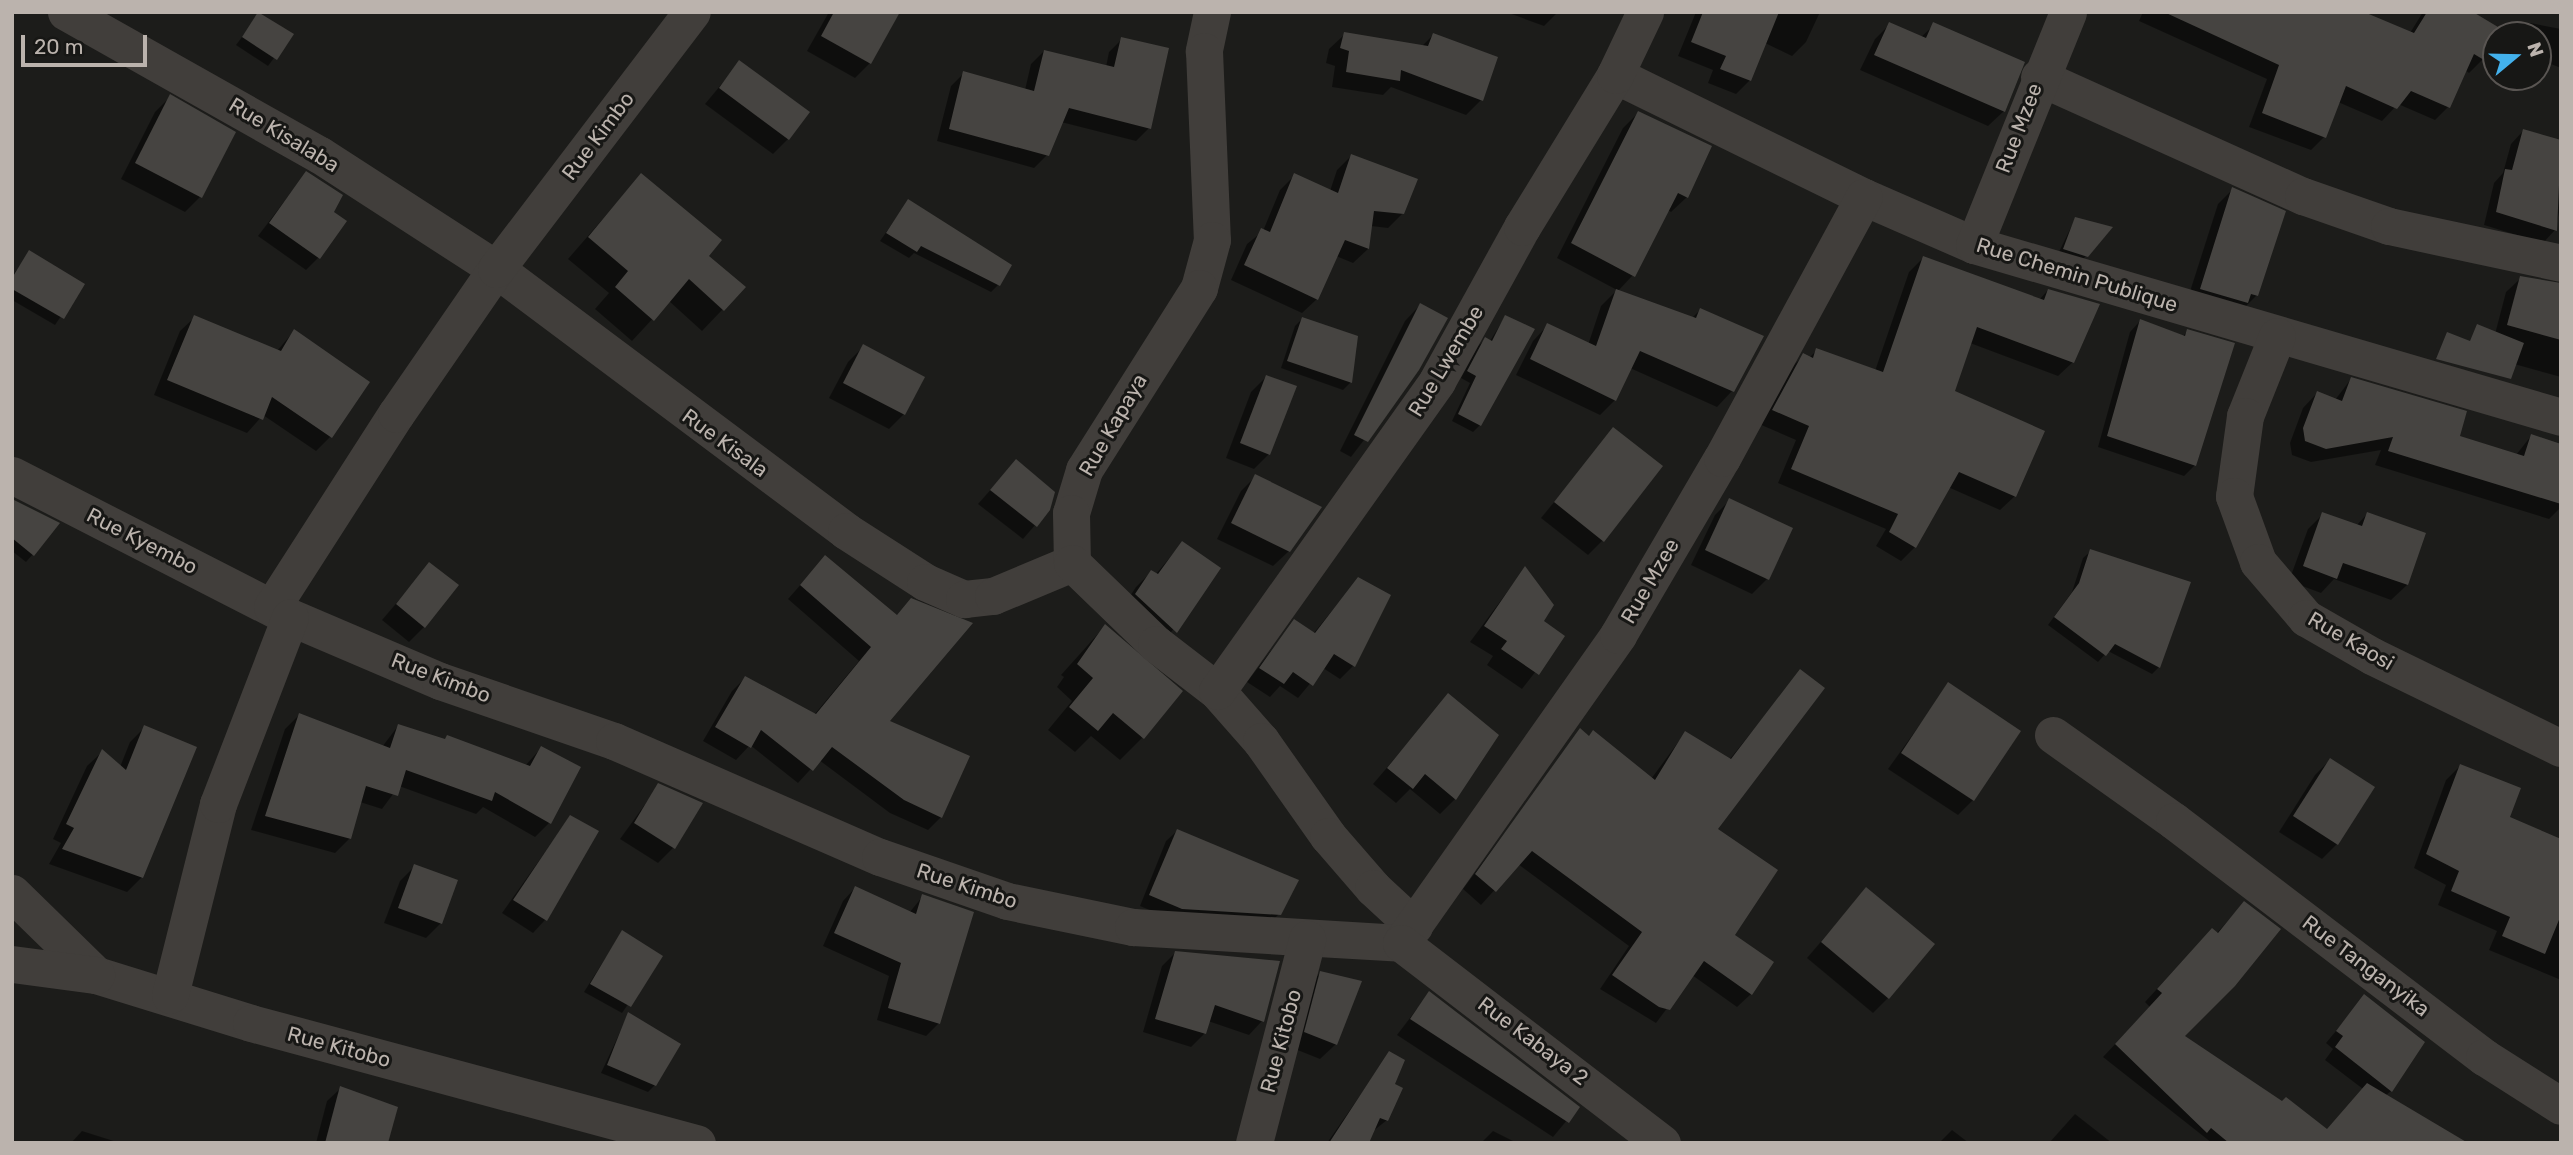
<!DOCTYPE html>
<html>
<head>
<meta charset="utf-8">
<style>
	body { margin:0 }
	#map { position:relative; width:2573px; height:1155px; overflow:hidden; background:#1c1c1a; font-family:Rubik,sans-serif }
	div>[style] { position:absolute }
	.shadow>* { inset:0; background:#0007 }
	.building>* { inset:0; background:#464441 }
	.minor>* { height:37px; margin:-18.5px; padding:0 18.5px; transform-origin:18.5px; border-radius:18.5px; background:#413e3b }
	span { translate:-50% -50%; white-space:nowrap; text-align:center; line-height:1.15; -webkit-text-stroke:6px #171715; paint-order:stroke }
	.street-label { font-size:21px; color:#bbb3ad }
	.frame { position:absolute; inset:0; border:14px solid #bbb3ad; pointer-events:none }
	.north { position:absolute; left:2482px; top:21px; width:70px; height:70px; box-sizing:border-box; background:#171715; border:2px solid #595552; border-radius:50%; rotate:71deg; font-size:19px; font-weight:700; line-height:28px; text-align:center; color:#bbb3ad }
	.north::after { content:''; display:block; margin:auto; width:24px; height:32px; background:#43b1ec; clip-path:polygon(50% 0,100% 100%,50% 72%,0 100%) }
	.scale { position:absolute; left:21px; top:35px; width:126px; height:32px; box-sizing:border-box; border:4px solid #bbb3ad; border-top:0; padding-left:9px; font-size:21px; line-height:24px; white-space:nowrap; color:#bbb3ad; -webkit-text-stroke:5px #171715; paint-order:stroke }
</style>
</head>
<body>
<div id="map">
	<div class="shadow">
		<div style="clip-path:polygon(829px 12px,887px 12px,870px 63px,855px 78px,807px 51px)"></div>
		<div style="clip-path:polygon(1506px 12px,1558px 12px,1544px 26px)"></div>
		<div style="clip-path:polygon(1696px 12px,1820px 12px,1806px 42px,1792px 56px,1765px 43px,1750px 80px,1736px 94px,1708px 83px,1713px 70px,1678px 56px)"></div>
		<div style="clip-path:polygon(2143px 12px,2359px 12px,2410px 33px,2423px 12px,2470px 12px,2496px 37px,2483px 59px,2469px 73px,2465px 70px,2448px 107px,2435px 120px,2398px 104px,2382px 121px,2338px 102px,2324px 137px,2311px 150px,2249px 127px,2267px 79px,2139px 21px)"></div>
		<div style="clip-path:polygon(260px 13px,292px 34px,268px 66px,236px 45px)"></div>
		<div style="clip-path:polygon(2530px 23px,2561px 29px,2561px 68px,2538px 59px,2538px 35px,2518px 35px)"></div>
		<div style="clip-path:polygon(1890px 24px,1920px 38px,1934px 25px,2004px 111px,1988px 126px,1860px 70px,1875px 39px)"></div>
		<div style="clip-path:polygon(1345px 34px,1422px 46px,1433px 35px,1481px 100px,1466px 115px,1391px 87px,1383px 95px,1332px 87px,1335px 66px,1326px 63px,1329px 49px)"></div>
		<div style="clip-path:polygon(1122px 39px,1149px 128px,1136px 141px,1061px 122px,1047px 155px,1034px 168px,937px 141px,951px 86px,964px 73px,1025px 90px,1031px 64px,1044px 51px,1106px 67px,1109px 52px)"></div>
		<div style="clip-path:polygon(740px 62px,788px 139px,773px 154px,705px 104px)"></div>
		<div style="clip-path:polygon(170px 97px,200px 197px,185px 212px,121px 179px,155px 112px)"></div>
		<div style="clip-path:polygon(1638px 113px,1687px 197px,1671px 212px,1668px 210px,1633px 275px,1618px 291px,1692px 318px,1700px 310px,1762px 337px,1732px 391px,1717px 407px,1630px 368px,1615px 400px,1600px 415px,1516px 375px,1533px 341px,1548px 325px,1588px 345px,1601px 306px,1617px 290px,1557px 258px,1623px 128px)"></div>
		<div style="clip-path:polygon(2523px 131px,2561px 141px,2561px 204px,2555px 230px,2543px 243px,2484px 225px,2494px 183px,2503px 173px,2511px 144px)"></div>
		<div style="clip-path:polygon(1351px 156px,1403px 213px,1388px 228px,1371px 226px,1368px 249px,1353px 263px,1336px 256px,1317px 299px,1302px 313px,1231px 280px,1247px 244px,1263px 231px,1280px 190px,1295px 175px,1330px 191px,1337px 170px)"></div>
		<div style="clip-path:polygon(306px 173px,332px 212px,319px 257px,306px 270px,258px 236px)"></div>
		<div style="clip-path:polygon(641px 175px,706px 256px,743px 288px,702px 331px,669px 301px,632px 341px,595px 309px,609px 293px,568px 259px)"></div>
		<div style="clip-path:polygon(2233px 189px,2257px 295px,2242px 310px,2186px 304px,2218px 204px)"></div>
		<div style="clip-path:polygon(908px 201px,998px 285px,991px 292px,914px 253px,909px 258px,880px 241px)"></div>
		<div style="clip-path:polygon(2075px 219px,2087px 255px,2079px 263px,2057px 256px)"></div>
		<div style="clip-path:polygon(30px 253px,82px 285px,55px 325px,12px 300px,12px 276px)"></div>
		<div style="clip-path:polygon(1923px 258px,2039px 300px,2048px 290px,2073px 362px,2058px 376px,1970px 343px,1953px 392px,2015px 496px,2000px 510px,1948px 487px,1915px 547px,1901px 561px,1876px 546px,1886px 529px,1778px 483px,1796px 440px,1759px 424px,1789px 370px,1803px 356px,1809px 358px,1817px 350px,1875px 371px,1909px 272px)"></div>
		<div style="clip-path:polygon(2521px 278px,2561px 287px,2561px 377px,2489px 357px,2506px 292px)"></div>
		<div style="clip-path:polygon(1420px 305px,1418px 369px,1351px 457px,1340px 451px,1405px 321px)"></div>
		<div style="clip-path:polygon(195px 317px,277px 351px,294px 331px,330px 437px,316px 451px,263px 415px,247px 433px,154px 395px,180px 331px)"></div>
		<div style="clip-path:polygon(1505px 317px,1480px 425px,1473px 432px,1452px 421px,1470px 383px,1461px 378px,1478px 346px,1486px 339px,1490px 341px)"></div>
		<div style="clip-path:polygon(1302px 319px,1356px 338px,1350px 383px,1343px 390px,1281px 368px,1295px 326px)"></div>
		<div style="clip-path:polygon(2140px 321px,2182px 337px,2188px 331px,2195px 465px,2184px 476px,2098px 447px,2130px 332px)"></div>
		<div style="clip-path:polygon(864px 346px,904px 414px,889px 429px,829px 398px,848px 362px)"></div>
		<div style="clip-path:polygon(1266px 377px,1269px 454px,1254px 469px,1226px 458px,1251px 392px)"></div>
		<div style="clip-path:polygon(2351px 379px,2458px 437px,2516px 455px,2531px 436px,2561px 445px,2561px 507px,2549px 519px,2375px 465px,2381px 450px,2311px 462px,2292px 455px,2290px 443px,2303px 408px,2317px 393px,2335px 400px)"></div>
		<div style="clip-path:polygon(1614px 429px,1603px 540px,1588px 555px,1541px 518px)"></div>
		<div style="clip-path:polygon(1016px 461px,1049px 509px,1023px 539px,978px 504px)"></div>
		<div style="clip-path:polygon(1256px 476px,1289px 551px,1273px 566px,1217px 539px,1241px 491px)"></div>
		<div style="clip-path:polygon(12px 500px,33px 554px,26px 562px,12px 551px)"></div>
		<div style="clip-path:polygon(1730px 500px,1767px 579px,1752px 594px,1691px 565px,1715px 515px)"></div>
		<div style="clip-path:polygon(2323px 514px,2356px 526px,2367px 514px,2407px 585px,2391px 600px,2334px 579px,2321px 593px,2289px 581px,2308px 529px)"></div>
		<div style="clip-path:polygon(1182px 543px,1219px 568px,1160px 647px,1121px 610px,1136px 587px,1151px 572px,1156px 574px)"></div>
		<div style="clip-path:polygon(2091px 551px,2159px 667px,2152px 674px,2108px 651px,2098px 662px,2048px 625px,2072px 592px,2083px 558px)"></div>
		<div style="clip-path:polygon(825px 557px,896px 617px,888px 722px,941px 817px,928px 830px,890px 813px,819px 760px,798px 783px,750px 745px,736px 760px,703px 741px,732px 691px,745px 678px,814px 715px,859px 661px,788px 599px)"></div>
		<div style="clip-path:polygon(429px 565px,424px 627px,409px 642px,382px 620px)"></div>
		<div style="clip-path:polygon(1525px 568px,1541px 621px,1563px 636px,1522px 689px,1487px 665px,1493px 656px,1470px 642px)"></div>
		<div style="clip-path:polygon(1358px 579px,1388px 595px,1353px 666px,1340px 679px,1323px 668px,1298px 698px,1280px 686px,1270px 697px,1247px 682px,1294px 621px,1313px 634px)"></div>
		<div style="clip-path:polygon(1105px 626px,1142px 738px,1120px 760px,1091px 736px,1075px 752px,1048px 730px,1072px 701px,1057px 687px,1064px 677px,1061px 675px)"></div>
		<div style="clip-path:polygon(1801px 671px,1715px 830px,1732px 935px,1751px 994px,1737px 1007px,1692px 975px,1656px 1023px,1600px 989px,1629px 946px,1518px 864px,1481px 905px,1463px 889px,1580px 731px,1651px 779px,1685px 733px,1729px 760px)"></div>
		<div style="clip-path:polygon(1949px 684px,1973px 800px,1958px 815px,1888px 769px)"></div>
		<div style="clip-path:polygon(1448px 696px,1455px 799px,1440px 814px,1410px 789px,1396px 803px,1373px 784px)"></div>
		<div style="clip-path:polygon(299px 715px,382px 747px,398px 726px,525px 766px,541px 748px,549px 823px,535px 837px,483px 807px,476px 814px,399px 786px,382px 809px,360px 802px,350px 838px,335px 853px,251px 830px,285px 729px)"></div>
		<div style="clip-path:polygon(145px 727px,142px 877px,127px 892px,49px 864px,61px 843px,53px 839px,87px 766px,102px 752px,120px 767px,130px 742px)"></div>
		<div style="clip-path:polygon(2330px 760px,2337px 844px,2322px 859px,2279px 832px,2315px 775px)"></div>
		<div style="clip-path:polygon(2460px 766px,2507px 818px,2561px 922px,2561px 980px,2489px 950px,2497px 931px,2438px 905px,2446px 885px,2414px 868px,2446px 780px)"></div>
		<div style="clip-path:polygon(659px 785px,673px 848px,658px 863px,620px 839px)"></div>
		<div style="clip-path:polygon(570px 817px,545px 920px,533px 933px,502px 913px)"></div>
		<div style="clip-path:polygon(1177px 831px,1279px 914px,1268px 925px,1171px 919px,1140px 906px,1166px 841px)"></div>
		<div style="clip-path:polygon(415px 866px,441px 923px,426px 938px,384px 923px,400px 881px)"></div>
		<div style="clip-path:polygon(855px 888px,909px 913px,923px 896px,939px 1023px,926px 1036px,877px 1020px,889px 976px,823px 946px,843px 901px)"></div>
		<div style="clip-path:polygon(1866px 889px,1888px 998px,1873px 1013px,1807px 958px)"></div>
		<div style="clip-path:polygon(2244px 903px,2182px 1036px,2326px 1131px,2363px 1089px,2325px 1060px,2333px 1049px,2326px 1043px,2364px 997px,2391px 1091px,2385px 1096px,2411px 1143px,2212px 1143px,2103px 1057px,2150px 1007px,2145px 1002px,2199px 943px,2216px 934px)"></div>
		<div style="clip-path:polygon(622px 932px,661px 956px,622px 1013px,584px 992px)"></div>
		<div style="clip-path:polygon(1176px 952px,1262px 1021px,1249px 1035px,1208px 1021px,1204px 1034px,1191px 1047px,1143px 1032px,1162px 966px)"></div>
		<div style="clip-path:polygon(1321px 972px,1336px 1044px,1320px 1059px,1290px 1047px,1306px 988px)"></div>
		<div style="clip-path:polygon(1429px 993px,1578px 1107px,1553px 1137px,1397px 1035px)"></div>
		<div style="clip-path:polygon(628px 1015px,655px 1085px,648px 1092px,601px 1073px)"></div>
		<div style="clip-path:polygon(1389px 1054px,1393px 1085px,1387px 1120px,1372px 1132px,1367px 1143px,1327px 1143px)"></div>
		<div style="clip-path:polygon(341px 1088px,386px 1143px,316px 1143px,327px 1101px)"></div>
		<div style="clip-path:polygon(2075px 1114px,2112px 1143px,2049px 1143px)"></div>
		<div style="clip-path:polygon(1952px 1130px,1969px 1143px,1939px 1143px)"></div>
		<div style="clip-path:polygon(82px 1131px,120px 1143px,71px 1143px)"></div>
		<div style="clip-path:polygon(1493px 1131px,1517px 1143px,1481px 1143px)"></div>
	</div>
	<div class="building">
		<div style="clip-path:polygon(258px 12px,294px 34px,277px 60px,242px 37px)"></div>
		<div style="clip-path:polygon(834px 12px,900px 12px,871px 64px,821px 36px)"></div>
		<div style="clip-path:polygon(1703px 12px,1779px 12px,1751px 81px,1720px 69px,1726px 56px,1691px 42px)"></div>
		<div style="clip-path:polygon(2164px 12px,2364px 12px,2414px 33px,2427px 12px,2473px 12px,2503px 30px,2484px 60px,2474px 54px,2450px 108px,2411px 91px,2397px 109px,2346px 86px,2326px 138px,2262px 113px,2279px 65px)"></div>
		<div style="clip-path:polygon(1889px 22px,1926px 38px,1933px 22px,2025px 62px,2005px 112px,1874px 55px)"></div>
		<div style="clip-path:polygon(1344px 32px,1428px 46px,1433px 33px,1498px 57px,1483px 101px,1401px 70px,1400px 81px,1346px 72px,1349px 51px,1340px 48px)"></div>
		<div style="clip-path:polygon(1121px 37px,1169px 48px,1151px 129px,1069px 108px,1049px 156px,949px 129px,963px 71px,1034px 91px,1044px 50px,1114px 67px)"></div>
		<div style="clip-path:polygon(739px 60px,810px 112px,789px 140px,719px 88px)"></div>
		<div style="clip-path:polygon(170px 94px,236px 132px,202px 198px,135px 163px)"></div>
		<div style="clip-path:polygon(1638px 111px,1712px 146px,1688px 198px,1678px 193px,1635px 277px,1571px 243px)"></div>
		<div style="clip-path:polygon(2523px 129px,2561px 140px,2557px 231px,2496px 212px,2505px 169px,2512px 170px)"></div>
		<div style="clip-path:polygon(1351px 154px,1418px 179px,1404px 214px,1374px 211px,1369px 249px,1345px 240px,1318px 300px,1244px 265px,1261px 228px,1270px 232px,1294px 173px,1338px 193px)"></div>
		<div style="clip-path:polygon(306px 171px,343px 195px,334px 212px,347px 221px,320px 259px,269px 223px)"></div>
		<div style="clip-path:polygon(641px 173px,722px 240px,709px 256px,746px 287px,724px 311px,689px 279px,654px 321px,615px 287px,628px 271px,588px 237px)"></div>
		<div style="clip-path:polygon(2232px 187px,2286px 211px,2258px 296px,2251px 294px,2248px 303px,2200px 289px)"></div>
		<div style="clip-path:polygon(908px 199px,1012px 265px,1000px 286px,921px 246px,917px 252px,886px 233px)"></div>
		<div style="clip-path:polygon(2075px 217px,2113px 227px,2088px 257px,2063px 249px)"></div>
		<div style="clip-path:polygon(29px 250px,85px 284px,64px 319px,12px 289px,12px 278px)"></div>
		<div style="clip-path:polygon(1923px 256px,2044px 300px,2048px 289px,2100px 304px,2074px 363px,1977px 327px,1955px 391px,2045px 431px,2016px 497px,1959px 472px,1916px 548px,1889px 532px,1898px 514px,1791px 469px,1809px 426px,1772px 410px,1803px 353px,1813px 358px,1816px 348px,1883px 372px)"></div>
		<div style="clip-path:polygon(2520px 276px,2561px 283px,2561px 340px,2507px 325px)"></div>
		<div style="clip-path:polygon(1616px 289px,1696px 318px,1700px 308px,1764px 336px,1734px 392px,1640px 351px,1616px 401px,1530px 359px,1547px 323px,1596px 346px)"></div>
		<div style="clip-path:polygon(1420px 303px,1448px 318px,1419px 370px,1368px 442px,1354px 435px)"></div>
		<div style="clip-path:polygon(194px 315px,281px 351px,294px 329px,370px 382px,332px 438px,272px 397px,263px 420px,167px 380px)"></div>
		<div style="clip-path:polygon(1505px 315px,1535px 329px,1481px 426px,1458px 414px,1476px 376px,1467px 371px,1485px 337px,1492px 341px)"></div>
		<div style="clip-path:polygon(1302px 317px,1358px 336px,1352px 383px,1287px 361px)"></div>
		<div style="clip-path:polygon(2140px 319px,2185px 336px,2187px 329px,2235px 343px,2196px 466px,2107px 436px)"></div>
		<div style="clip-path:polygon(2477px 324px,2524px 343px,2511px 379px,2436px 359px,2447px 332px,2470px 341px)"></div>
		<div style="clip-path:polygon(863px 344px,925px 377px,905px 415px,843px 383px)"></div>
		<div style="clip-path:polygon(1266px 375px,1297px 386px,1270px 455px,1240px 443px)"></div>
		<div style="clip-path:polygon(2351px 377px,2467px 411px,2460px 436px,2524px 456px,2531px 434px,2561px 444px,2561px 504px,2388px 451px,2393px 437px,2326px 449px,2305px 441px,2303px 428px,2317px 391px,2342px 401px)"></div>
		<div style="clip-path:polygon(1613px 427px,1663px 466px,1604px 542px,1554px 502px)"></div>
		<div style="clip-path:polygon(1016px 459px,1055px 492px,1050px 510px,1037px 527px,990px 490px)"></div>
		<div style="clip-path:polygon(1255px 474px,1322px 507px,1290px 552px,1231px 523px)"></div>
		<div style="clip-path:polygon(1729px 498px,1793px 528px,1769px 580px,1705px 550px)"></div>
		<div style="clip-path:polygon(12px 499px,60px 523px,34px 556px,12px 538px)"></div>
		<div style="clip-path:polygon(2322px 512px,2362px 526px,2367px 512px,2426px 533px,2408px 585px,2343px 563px,2337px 579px,2303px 566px)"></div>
		<div style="clip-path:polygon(1182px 541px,1221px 568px,1177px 633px,1135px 594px,1151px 570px,1158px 574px)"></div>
		<div style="clip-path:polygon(2090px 549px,2191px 582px,2160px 668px,2115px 644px,2106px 656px,2054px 617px,2079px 583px)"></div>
		<div style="clip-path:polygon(825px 555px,897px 615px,911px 598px,973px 623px,890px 721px,970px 756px,942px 818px,904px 800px,832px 747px,813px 771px,761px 730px,751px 748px,715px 727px,745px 676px,816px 714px,871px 647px,800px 585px)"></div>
		<div style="clip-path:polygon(429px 562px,459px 585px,425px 628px,396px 604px)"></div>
		<div style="clip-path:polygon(1525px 566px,1554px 605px,1544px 621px,1565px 636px,1539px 675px,1501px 649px,1507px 641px,1484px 626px)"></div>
		<div style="clip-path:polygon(1358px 577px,1391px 595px,1355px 667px,1334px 654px,1313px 686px,1293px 672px,1284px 684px,1259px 668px,1294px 619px,1315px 633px)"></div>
		<div style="clip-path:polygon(1105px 624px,1183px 691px,1144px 739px,1113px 713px,1098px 731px,1069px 707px,1093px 678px,1077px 664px)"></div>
		<div style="clip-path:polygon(1800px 669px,1825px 688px,1718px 829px,1778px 870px,1735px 935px,1774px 962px,1752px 995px,1704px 961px,1670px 1010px,1659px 1007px,1612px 975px,1642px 932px,1532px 851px,1496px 892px,1475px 874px,1580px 728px,1589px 736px,1593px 730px,1655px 780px,1685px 731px,1731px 759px)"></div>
		<div style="clip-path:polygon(1948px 682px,2021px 731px,1974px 801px,1901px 753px)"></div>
		<div style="clip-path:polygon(1448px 693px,1499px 735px,1456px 800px,1425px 774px,1413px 789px,1387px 768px)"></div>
		<div style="clip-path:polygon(299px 713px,390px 748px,398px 724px,445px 739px,447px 735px,530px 766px,541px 746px,581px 767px,551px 824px,495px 792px,492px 801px,406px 770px,398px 796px,366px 786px,351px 839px,265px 816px)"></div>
		<div style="clip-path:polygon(144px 725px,197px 747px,143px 878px,62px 849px,74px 828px,66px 824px,102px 749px,126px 770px)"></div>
		<div style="clip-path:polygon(2330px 758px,2375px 787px,2338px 845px,2293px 816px)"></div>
		<div style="clip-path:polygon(2460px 764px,2521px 788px,2510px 817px,2561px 839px,2561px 915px,2545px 954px,2502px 936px,2510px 917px,2451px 891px,2459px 871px,2426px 854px)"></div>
		<div style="clip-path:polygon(658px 783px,703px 803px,675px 849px,634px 823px)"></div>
		<div style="clip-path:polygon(570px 815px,599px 831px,547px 921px,513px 900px)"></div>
		<div style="clip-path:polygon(1177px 829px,1299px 880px,1281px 915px,1182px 909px,1149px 895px)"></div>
		<div style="clip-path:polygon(414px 864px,458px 880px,442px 924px,398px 908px)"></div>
		<div style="clip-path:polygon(855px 886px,916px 914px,922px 894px,974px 912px,940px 1024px,888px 1008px,901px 963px,834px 933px)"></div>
		<div style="clip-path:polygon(1866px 887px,1935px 944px,1889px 999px,1821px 942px)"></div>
		<div style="clip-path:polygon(2244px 901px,2281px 929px,2235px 986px,2185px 1036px,2282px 1101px,2286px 1097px,2327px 1129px,2367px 1083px,2468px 1143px,2229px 1143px,2211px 1128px,2207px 1133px,2115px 1044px,2162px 993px,2157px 989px,2212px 928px,2218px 933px)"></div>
		<div style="clip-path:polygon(622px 930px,663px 956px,631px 1007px,590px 984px)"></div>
		<div style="clip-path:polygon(1175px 951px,1280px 961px,1264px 1022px,1215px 1005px,1206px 1034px,1155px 1019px)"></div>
		<div style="clip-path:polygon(1320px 971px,1362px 981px,1337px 1045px,1304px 1032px)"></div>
		<div style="clip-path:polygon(1429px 991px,1580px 1107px,1569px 1123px,1410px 1019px)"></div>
		<div style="clip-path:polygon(2364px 994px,2425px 1042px,2392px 1092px,2335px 1047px,2343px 1036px,2336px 1031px)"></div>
		<div style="clip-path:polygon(628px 1012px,681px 1044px,656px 1086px,607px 1065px)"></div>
		<div style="clip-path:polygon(1389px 1051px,1405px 1060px,1395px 1084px,1403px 1088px,1388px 1121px,1380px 1118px,1369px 1143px,1329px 1143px)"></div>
		<div style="clip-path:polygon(340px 1086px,398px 1107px,388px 1143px,325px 1143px)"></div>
	</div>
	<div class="minor">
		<div style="left:66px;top:12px;width:291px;rotate:29.4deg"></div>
		<div style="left:320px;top:155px;width:210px;rotate:32.9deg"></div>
		<div style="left:496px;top:269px;width:437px;rotate:36.8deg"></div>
		<div style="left:846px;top:531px;width:94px;rotate:32.8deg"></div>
		<div style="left:925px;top:582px;width:43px;rotate:23.6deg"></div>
		<div style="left:964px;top:599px;width:29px;rotate:-6deg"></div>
		<div style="left:993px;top:596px;width:86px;rotate:-22.7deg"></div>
		<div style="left:1212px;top:12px;width:40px;rotate:102deg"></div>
		<div style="left:1204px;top:51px;width:189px;rotate:87.6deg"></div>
		<div style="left:1212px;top:240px;width:50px;rotate:105.2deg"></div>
		<div style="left:1199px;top:288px;width:215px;rotate:122.3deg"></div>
		<div style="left:1084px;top:470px;width:45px;rotate:106.8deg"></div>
		<div style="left:1071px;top:513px;width:50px;rotate:88.9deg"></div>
		<div style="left:1072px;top:563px;width:117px;rotate:44deg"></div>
		<div style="left:1156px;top:644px;width:77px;rotate:37.6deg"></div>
		<div style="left:1217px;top:691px;width:67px;rotate:48.7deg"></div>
		<div style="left:1261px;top:741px;width:116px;rotate:54.8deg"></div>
		<div style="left:1328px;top:836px;width:69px;rotate:49.1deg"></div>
		<div style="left:1373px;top:888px;width:56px;rotate:42.8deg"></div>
		<div style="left:1615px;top:75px;width:277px;rotate:26.1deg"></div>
		<div style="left:1864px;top:197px;width:120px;rotate:23.6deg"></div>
		<div style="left:1974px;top:245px;width:612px;rotate:16.33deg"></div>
		<div style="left:2039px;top:77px;width:290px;rotate:24.3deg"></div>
		<div style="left:2303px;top:196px;width:91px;rotate:19.2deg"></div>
		<div style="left:2389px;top:226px;width:176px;rotate:12.1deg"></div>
		<div style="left:1974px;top:245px;width:251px;rotate:-68deg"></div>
		<div style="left:2277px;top:336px;width:86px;rotate:111.8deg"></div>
		<div style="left:2245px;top:416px;width:81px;rotate:97.8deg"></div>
		<div style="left:2234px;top:496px;width:70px;rotate:70deg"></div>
		<div style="left:2258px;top:562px;width:74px;rotate:49.4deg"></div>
		<div style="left:2306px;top:618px;width:76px;rotate:29.9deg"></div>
		<div style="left:2372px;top:656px;width:210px;rotate:26deg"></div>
		<div style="left:12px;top:475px;width:312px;rotate:27.1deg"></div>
		<div style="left:290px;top:617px;width:163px;rotate:23.1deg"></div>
		<div style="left:440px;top:681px;width:184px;rotate:19deg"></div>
		<div style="left:614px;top:741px;width:290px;rotate:23.6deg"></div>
		<div style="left:880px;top:857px;width:134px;rotate:19.1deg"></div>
		<div style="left:1007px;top:901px;width:129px;rotate:11.7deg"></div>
		<div style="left:1133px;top:927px;width:268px;rotate:3.4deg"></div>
		<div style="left:272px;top:607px;width:229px;rotate:-57.3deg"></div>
		<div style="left:396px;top:414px;width:176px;rotate:-55.4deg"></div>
		<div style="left:496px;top:269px;width:323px;rotate:-52.7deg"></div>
		<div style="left:1217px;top:691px;width:380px;rotate:-54.6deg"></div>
		<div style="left:1437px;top:381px;width:176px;rotate:-61.1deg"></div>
		<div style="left:1522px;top:227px;width:178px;rotate:-58.5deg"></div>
		<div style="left:1615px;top:75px;width:70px;rotate:-64.5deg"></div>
		<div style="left:2053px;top:735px;width:148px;rotate:35.4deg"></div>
		<div style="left:2174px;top:821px;width:390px;rotate:37.3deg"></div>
		<div style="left:2484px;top:1057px;width:91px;rotate:32.5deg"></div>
		<div style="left:12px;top:893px;width:117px;rotate:44.3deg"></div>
		<div style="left:96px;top:975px;width:162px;rotate:17.2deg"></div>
		<div style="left:251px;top:1023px;width:462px;rotate:15.1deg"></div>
		<div style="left:1401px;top:943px;width:377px;rotate:-54.8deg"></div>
		<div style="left:1618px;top:635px;width:205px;rotate:-59.6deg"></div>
		<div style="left:1722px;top:458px;width:297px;rotate:-61.5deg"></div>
		<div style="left:1401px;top:943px;width:329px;rotate:37.5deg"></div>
		<div style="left:12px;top:964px;width:85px;rotate:7.5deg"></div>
		<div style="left:170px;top:995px;width:197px;rotate:-75.9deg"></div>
		<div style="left:218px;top:804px;width:200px;rotate:-68.9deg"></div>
		<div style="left:1254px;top:1143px;width:211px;rotate:-75.4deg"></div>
	</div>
	<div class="street-label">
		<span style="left:2019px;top:128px;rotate:-69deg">Rue Mzee</span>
		<span style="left:284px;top:135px;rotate:31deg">Rue Kisalaba</span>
		<span style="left:598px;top:136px;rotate:-53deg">Rue Kimbo</span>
		<span style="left:2077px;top:275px;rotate:17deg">Rue Chemin Publique</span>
		<span style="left:1446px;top:361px;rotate:-59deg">Rue Lwembe</span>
		<span style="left:1113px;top:425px;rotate:-60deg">Rue Kapaya</span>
		<span style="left:725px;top:443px;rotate:36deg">Rue Kisala</span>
		<span style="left:142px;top:541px;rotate:27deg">Rue Kyembo</span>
		<span style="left:1650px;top:581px;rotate:-60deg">Rue Mzee</span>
		<span style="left:2351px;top:641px;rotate:30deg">Rue Kaosi</span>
		<span style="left:441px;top:678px;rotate:21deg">Rue Kimbo</span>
		<span style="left:967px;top:886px;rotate:18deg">Rue Kimbo</span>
		<span style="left:2366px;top:966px;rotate:37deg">Rue Tanganyika</span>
		<span style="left:1281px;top:1041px;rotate:-75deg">Rue Kitobo</span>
		<span style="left:1533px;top:1041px;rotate:37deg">Rue Kabaya 2</span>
		<span style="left:339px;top:1047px;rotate:15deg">Rue Kitobo</span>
	</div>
	<div class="frame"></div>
	<div class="north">N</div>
	<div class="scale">20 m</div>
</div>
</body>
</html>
